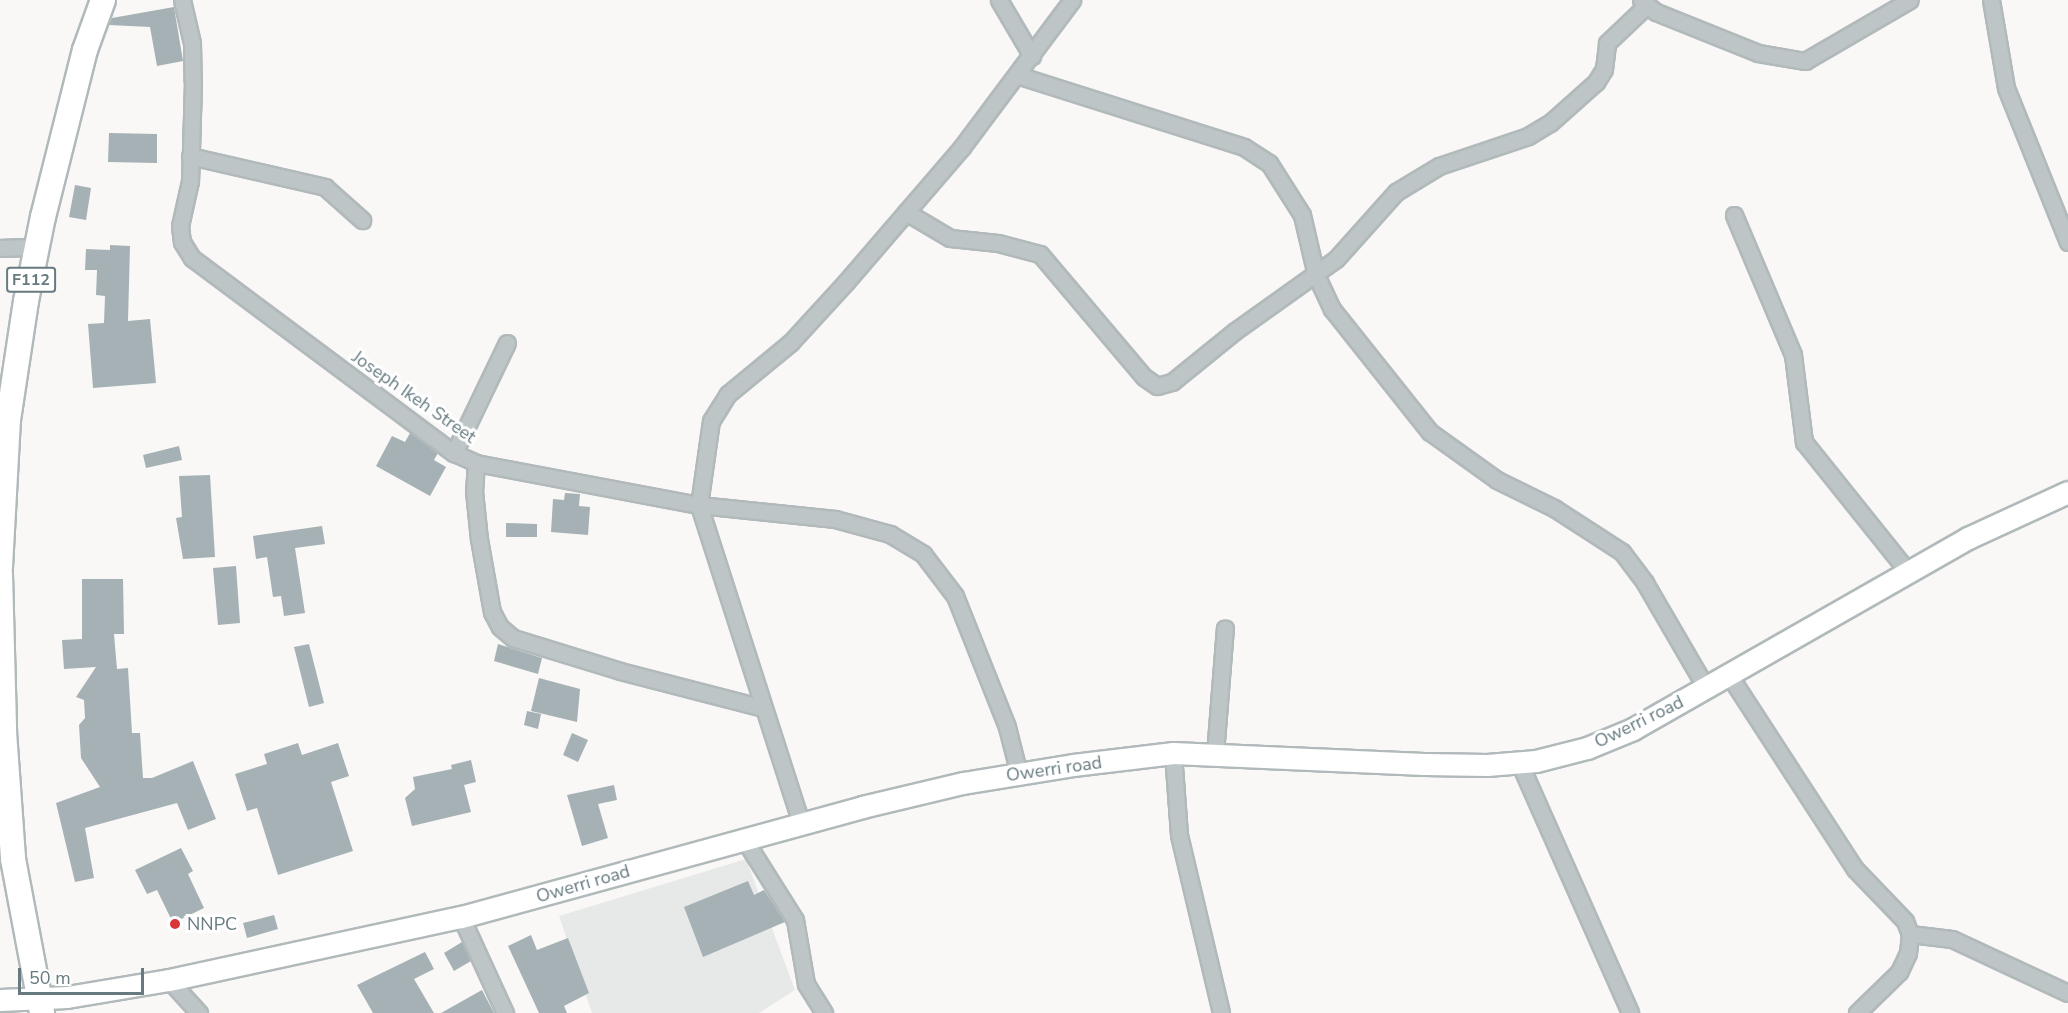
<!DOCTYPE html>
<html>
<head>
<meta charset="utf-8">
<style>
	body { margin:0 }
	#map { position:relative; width:2068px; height:1013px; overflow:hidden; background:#f9f8f7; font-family:"Nunito Sans",sans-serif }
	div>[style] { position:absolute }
	.built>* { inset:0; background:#e7e8e8 }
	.building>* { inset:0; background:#a5b1b4 }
	.roads { filter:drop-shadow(2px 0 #b1b9bb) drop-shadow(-2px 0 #b1b9bb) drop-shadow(0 2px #b1b9bb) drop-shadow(0 -2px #b1b9bb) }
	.minor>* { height:15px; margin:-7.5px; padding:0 7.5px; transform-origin:7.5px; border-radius:7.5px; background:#bec5c6 }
	.secondary>* { height:21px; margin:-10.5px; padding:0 10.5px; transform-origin:10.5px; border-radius:10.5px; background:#fff }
	.primary>* { height:24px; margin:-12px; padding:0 12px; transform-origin:12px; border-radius:12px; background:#fff }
	.dots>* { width:16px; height:16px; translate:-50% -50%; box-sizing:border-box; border:3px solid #fff; border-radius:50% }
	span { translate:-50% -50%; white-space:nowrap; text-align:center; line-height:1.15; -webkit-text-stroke:6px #fff; paint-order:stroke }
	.shield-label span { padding:2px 4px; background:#fff; border:2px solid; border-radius:4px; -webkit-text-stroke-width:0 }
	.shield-label { font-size:16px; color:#667a80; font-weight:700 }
	.street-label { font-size:18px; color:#667a80 }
	.poi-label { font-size:18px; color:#667a80 }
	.left { translate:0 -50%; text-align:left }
	.scale { position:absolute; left:18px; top:968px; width:126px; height:27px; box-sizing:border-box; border:3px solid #667a80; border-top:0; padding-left:8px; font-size:18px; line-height:21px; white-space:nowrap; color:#667a80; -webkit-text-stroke:4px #fff; paint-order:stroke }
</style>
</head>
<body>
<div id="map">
	<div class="built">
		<div style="clip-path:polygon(746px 859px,795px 990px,759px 1013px,592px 1013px,559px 916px)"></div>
	</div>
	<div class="building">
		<div style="clip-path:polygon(174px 7px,183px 61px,157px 66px,150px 27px,109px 25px,112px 18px)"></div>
		<div style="clip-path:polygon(109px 133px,157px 134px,157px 163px,108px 162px)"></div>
		<div style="clip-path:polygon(75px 185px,91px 188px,86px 220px,69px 217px)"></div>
		<div style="clip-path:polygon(110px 245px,130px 246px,128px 321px,150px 319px,156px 383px,93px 388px,88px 324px,104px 323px,105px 296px,96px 295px,97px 270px,85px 270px,86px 249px,110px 250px)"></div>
		<div style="clip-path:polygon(410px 433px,438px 453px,434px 460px,446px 467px,430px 496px,376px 466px,392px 436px,405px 442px)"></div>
		<div style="clip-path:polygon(179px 446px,182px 460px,146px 468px,143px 455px)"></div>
		<div style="clip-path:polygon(210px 475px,215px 557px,183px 559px,176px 518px,182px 517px,179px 476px)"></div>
		<div style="clip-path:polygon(565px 493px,580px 494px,579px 506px,590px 507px,588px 535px,551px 532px,553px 499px,564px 500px)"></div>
		<div style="clip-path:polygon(506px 523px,537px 524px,537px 537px,506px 537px)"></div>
		<div style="clip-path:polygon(322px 526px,325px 544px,295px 548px,305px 613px,284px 616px,281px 596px,273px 597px,267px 557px,256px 559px,253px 536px)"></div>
		<div style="clip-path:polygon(236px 566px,240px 623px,218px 625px,213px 568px)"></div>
		<div style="clip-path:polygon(82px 579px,123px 579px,124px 634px,114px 634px,117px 669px,128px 668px,132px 733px,140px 733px,143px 778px,152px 778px,193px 761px,216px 819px,188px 830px,177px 803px,85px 828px,94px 878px,75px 882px,56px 803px,100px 787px,81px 758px,79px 725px,85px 718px,84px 700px,76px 697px,96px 667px,64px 669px,62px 640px,82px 639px)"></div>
		<div style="clip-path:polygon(309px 644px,324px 703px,309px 707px,294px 647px)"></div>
		<div style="clip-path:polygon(498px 644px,542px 658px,538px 674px,494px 661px)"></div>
		<div style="clip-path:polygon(539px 678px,580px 689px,577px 722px,531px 711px)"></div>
		<div style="clip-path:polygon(527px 711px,541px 714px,538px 729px,524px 725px)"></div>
		<div style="clip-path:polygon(572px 733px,588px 740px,578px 762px,563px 755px)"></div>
		<div style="clip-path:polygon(298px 743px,302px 755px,338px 743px,349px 776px,331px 782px,353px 851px,278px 875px,257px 808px,247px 811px,235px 774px,267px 764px,264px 754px)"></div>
		<div style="clip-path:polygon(471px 760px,476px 782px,464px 785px,471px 812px,412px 826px,405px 798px,415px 789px,413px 777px,452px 769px,451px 765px)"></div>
		<div style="clip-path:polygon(614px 785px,617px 800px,598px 804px,608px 838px,582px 846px,567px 795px)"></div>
		<div style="clip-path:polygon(181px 848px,193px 871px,188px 874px,204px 908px,173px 923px,157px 890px,147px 894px,135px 870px)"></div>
		<div style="clip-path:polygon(748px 881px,754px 895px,764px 890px,785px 922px,703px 957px,684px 907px)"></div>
		<div style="clip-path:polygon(274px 915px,278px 929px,247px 938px,243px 923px)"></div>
		<div style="clip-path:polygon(531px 935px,537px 950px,568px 938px,589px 993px,564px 1006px,567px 1013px,539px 1013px,508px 946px)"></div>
		<div style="clip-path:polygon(462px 942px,471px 961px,454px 971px,444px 953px)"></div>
		<div style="clip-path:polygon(425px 952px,434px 969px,414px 979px,434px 1013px,373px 1013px,357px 985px)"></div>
		<div style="clip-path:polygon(482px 990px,494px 1013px,441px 1013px)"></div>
	</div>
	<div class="roads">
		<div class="minor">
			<div style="left:182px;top:0;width:44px;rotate:76.9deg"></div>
			<div style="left:192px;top:43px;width:39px;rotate:89deg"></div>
			<div style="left:193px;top:82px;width:99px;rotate:91.7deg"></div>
			<div style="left:190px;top:181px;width:46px;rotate:102.5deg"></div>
			<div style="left:180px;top:226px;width:16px;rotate:83deg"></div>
			<div style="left:182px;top:242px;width:19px;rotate:58deg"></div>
			<div style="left:192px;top:258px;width:327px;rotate:36.7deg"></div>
			<div style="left:454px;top:453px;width:24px;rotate:24deg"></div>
			<div style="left:476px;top:463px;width:227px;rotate:10.7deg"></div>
			<div style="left:699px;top:505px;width:137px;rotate:5.9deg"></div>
			<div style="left:835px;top:519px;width:57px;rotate:15.3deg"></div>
			<div style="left:890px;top:534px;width:39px;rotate:31deg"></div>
			<div style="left:923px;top:554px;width:53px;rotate:52.7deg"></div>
			<div style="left:955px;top:596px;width:141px;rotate:68.3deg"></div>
			<div style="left:1007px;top:727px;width:49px;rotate:75.7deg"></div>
			<div style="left:999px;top:0;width:65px;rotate:59.5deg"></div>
			<div style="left:1641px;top:0;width:19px;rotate:39deg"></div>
			<div style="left:1656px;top:12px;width:110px;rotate:21.9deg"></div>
			<div style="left:1758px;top:53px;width:48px;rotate:9.7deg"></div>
			<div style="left:1805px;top:61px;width:121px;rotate:-30.2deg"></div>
			<div style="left:1991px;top:0;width:89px;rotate:80.3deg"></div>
			<div style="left:2006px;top:88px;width:166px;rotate:68.1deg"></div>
			<div style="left:1017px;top:75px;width:238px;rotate:17.6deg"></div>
			<div style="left:1244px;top:147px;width:30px;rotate:33deg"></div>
			<div style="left:1269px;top:163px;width:62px;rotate:57.6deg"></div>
			<div style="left:1302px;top:215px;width:62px;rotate:76.9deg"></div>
			<div style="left:1316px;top:275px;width:38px;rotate:65deg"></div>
			<div style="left:1332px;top:309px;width:157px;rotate:51.5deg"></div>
			<div style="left:1430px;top:432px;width:82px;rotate:35.6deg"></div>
			<div style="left:1497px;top:480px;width:64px;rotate:26.2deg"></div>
			<div style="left:1554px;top:508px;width:81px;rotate:32.9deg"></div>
			<div style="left:1622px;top:552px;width:39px;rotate:53deg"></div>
			<div style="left:1645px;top:583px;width:121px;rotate:59.8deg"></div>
			<div style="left:190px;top:156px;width:139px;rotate:12.9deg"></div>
			<div style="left:325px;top:187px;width:50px;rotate:41.7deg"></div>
			<div style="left:906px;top:212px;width:51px;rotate:30.6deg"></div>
			<div style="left:950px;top:238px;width:48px;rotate:5.9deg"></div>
			<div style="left:998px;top:243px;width:43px;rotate:14.7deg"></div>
			<div style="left:1040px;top:254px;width:161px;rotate:49.8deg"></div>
			<div style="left:1144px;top:377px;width:16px;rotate:35deg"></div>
			<div style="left:1157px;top:386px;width:16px;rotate:-15deg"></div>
			<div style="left:1172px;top:382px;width:81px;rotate:-39deg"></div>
			<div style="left:1235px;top:331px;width:124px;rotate:-35.5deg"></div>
			<div style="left:1336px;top:259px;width:90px;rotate:-48.2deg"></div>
			<div style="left:1396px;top:192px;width:50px;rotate:-31.2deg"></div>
			<div style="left:1439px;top:166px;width:94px;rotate:-18.6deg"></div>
			<div style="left:1528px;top:136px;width:26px;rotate:-31deg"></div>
			<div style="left:1550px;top:123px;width:62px;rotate:-41.7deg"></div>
			<div style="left:1596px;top:82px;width:15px;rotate:-58deg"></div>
			<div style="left:1604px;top:69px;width:26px;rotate:-83deg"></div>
			<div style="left:1607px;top:43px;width:54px;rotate:-43.5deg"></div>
			<div style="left:1734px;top:215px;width:152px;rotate:67.1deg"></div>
			<div style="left:1793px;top:355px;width:88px;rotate:82.8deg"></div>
			<div style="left:1804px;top:442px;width:166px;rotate:51.3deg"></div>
			<div style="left:0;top:248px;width:37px;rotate:-2deg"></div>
			<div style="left:454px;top:453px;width:122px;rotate:-64.3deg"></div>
			<div style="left:476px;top:463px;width:28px;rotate:94deg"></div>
			<div style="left:474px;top:491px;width:48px;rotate:84.1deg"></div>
			<div style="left:479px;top:539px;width:74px;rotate:79.9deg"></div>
			<div style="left:492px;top:612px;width:17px;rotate:62deg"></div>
			<div style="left:500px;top:627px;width:17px;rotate:40deg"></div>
			<div style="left:513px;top:638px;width:112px;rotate:17.1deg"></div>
			<div style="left:620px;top:671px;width:148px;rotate:14.5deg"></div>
			<div style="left:1729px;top:675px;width:231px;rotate:57deg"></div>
			<div style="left:1855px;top:869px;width:72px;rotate:46.1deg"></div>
			<div style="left:1905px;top:921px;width:14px;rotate:69deg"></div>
			<div style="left:1910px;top:934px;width:19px;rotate:96deg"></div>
			<div style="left:1908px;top:953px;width:21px;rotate:115deg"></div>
			<div style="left:1899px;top:972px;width:59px;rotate:135.7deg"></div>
			<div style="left:1173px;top:753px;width:82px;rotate:85.8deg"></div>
			<div style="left:1179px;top:835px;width:183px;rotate:76.7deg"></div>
			<div style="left:1215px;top:754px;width:126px;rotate:-85.5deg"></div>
			<div style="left:1519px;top:762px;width:274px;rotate:66.1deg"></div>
			<div style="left:801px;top:823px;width:334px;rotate:-107.8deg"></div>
			<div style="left:699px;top:505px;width:85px;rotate:-81.9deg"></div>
			<div style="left:711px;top:421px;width:32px;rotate:-58deg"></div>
			<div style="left:728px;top:394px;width:82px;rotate:-39.5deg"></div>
			<div style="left:791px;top:342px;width:81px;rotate:-47.5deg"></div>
			<div style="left:846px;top:282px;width:178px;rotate:-49.3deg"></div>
			<div style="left:962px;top:147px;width:184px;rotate:-53.2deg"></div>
			<div style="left:744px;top:839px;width:96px;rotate:57.8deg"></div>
			<div style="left:795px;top:920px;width:65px;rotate:80.2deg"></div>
			<div style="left:806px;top:984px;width:34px;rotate:58deg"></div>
			<div style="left:461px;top:917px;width:106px;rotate:65.4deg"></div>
			<div style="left:1910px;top:934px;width:42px;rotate:6.8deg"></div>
			<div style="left:1952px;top:939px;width:128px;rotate:25deg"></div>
			<div style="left:169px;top:980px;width:45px;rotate:47.7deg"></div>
		</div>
		<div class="secondary">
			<div style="left:0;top:1000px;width:67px;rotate:-2.6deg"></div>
			<div style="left:67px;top:997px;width:103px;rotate:-9.5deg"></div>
			<div style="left:169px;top:980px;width:299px;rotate:-12.2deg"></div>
			<div style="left:461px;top:917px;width:416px;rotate:-15.3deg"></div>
			<div style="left:862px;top:807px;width:104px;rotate:-13.4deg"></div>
			<div style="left:963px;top:783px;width:111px;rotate:-9.3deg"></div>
			<div style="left:1073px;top:765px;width:101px;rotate:-6.8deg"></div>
			<div style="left:1173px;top:753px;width:251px;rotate:2.5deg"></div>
			<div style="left:1424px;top:764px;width:63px;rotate:0.9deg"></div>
			<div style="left:1487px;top:765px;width:49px;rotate:-4.7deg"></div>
			<div style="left:1536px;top:761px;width:53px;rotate:-14.3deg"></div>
			<div style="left:1587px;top:748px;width:50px;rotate:-22.4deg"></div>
			<div style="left:1633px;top:729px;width:386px;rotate:-29.7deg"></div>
			<div style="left:1968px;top:538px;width:110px;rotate:-24.7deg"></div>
		</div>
		<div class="primary">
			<div style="left:0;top:567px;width:147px;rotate:-86.9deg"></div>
			<div style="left:8px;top:420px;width:120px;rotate:-81.4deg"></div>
			<div style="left:26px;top:301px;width:86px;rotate:-78.6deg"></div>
			<div style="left:43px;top:217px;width:172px;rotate:-75.9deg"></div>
			<div style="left:85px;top:50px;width:53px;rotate:-70.2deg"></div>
			<div style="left:0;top:574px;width:158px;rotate:88.5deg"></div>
			<div style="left:4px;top:732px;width:127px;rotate:85.9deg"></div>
			<div style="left:13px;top:859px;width:157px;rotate:79.3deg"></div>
		</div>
	</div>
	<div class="dots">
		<div style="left:175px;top:924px;background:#da3537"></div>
	</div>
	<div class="shield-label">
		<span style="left:31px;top:280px">F112</span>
	</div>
	<div class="street-label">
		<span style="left:414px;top:397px;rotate:35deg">Joseph Ikeh Street</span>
		<span style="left:1639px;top:722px;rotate:-26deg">Owerri road</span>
		<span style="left:1054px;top:769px;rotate:-8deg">Owerri road</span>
		<span style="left:583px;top:884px;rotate:-16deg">Owerri road</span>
	</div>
	<div class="poi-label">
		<span class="left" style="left:187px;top:924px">NNPC</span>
	</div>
	<div class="scale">50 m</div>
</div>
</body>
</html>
